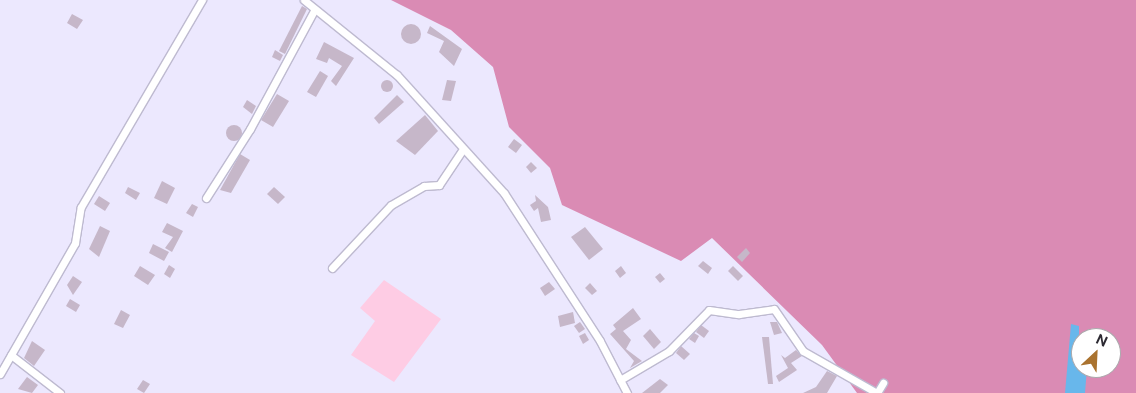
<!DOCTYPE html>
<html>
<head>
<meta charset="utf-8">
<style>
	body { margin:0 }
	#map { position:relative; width:1136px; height:393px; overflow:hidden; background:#ece8fe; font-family:"Public Sans",sans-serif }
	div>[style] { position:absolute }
	.green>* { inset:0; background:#fecce4 }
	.forest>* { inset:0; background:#da8bb4 }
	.water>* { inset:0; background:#68b7eb }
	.building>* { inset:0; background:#c6b7c9 }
	.round { border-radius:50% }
	.roads { filter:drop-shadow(1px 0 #bebad0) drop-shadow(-1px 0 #bebad0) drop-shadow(0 1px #bebad0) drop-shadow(0 -1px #bebad0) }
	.street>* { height:7px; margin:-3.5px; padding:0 3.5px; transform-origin:3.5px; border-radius:3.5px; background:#fff }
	span { translate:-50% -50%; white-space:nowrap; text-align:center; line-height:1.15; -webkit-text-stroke:5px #fff; paint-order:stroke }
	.north { position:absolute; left:1071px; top:328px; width:50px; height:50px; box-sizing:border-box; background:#fff; border:1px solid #abaaad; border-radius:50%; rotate:25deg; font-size:14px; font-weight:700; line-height:20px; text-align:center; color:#2d2b33 }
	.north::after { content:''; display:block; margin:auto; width:18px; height:22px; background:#aa732f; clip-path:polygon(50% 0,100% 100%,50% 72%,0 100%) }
</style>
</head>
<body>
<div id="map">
	<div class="green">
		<div style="clip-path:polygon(384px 280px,441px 319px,394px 382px,351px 355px,375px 321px,360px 308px)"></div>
	</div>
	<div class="forest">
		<div style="clip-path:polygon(evenodd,391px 0,1136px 0,1136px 393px,857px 393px,822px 345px,712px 238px,681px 261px,562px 205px,550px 168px,509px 127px,493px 67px,451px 30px,391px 0,1081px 338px,1111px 338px,1111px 368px,1081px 368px,1081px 338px)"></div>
	</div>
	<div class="water">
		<div style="clip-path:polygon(1071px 324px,1079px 326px,1079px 335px,1085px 338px,1081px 338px,1081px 368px,1087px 368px,1085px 393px,1065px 393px)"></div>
	</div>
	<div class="building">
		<div style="clip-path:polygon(302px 6px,307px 9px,285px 54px,279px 51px)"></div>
		<div style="clip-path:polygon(72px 14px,83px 20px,77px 29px,67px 23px)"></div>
		<div class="round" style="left:401px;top:24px;width:20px;height:20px"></div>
		<div style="clip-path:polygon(430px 26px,462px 49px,454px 66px,439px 52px,444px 41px,427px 33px)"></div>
		<div style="clip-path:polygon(324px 42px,354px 58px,336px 86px,331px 81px,342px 66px,329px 58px,327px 63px,316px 59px)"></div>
		<div style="clip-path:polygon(275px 50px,283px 55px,280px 61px,272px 57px)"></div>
		<div style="clip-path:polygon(320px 71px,328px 76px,316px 97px,307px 92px)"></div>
		<div class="round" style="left:381px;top:80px;width:12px;height:12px"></div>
		<div style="clip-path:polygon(447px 80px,456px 81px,451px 101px,442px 100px)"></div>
		<div style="clip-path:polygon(277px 94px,289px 101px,273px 127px,261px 120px)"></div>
		<div style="clip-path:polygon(397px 95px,404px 102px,379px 124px,374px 118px)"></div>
		<div style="clip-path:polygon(247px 100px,256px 106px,252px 114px,243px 107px)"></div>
		<div style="clip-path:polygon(425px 115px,438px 131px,415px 155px,396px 141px)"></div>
		<div class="round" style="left:226px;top:125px;width:16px;height:16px"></div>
		<div style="clip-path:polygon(514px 139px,522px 145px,516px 153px,508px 147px)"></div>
		<div style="clip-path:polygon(240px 154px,250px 160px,231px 193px,220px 190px)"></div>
		<div style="clip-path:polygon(531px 162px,537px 168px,531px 173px,526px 167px)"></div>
		<div style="clip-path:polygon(162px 181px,175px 188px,167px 204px,154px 198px)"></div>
		<div style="clip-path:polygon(128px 187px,140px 193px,136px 200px,125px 193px)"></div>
		<div style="clip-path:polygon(274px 187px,285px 197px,278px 204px,267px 194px)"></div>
		<div style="clip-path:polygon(535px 195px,548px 207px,551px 220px,541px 222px,538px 208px,534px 211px,530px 205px,536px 201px)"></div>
		<div style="clip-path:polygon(99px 196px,110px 203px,105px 211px,94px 204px)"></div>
		<div style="clip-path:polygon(192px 204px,198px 207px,193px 217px,186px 213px)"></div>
		<div style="clip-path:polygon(167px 223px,183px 231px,172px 252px,165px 248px,173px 237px,162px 232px)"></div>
		<div style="clip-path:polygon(100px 226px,110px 231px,99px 257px,89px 249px)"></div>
		<div style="clip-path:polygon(585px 227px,603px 249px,589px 260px,571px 237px)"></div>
		<div style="clip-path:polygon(153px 244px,169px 252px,164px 261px,149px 253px)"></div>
		<div style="clip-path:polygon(746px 248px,750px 253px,742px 262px,737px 257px)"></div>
		<div style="clip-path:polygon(703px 261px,712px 268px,708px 274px,698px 266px)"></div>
		<div style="clip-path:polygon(169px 265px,175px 269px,170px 278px,164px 274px)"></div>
		<div style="clip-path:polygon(140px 266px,155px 275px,148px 285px,134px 276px)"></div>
		<div style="clip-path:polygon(621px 266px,626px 273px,620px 278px,615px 271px)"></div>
		<div style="clip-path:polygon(733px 266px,743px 276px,738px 281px,728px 271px)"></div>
		<div style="clip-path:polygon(660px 273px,665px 279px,660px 283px,655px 277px)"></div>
		<div style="clip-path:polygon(73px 276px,82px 282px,73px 295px,67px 285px)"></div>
		<div style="clip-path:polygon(549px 282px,555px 289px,545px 296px,540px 288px)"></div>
		<div style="clip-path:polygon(590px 283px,597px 291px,592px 295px,585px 288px)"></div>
		<div style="clip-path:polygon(70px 299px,80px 305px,76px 312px,66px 306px)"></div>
		<div style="clip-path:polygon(633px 308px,641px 319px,623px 331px,631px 340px,626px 349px,642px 361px,630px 368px,634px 361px,610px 334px,616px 329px,613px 325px)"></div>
		<div style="clip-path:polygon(121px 310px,130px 315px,123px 328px,114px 324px)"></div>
		<div style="clip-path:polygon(573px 312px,575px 323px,560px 327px,558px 316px)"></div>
		<div style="clip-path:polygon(580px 322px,585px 329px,579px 333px,574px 326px)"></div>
		<div style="clip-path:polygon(770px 322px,777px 322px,782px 333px,774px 335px)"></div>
		<div style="clip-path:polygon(701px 325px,709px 331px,704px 338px,696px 332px)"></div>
		<div style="clip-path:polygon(650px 329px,661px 342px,654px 349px,643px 336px)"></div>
		<div style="clip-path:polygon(585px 333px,589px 340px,583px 344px,579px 336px)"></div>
		<div style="clip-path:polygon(694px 333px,699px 336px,695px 343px,689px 339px)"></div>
		<div style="clip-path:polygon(762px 337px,769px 337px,773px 384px,768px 384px)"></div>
		<div style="clip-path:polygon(32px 341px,45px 350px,34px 366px,24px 358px)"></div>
		<div style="clip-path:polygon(681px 346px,690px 354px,684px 360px,676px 353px)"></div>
		<div style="clip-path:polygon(796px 350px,802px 356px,791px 363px,797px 370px,779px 382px,776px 376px,788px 368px,781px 355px,785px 358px)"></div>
		<div style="clip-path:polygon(827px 371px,837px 376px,827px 393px,803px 393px,816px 387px)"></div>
		<div style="clip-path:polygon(27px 377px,38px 385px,32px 393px,18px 389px)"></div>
		<div style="clip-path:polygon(660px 379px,668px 385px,660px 393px,642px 393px)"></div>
		<div style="clip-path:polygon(143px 380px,150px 384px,144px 393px,137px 389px)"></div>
	</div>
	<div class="roads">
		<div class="street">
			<div style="left:304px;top:0;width:119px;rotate:38.9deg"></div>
			<div style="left:397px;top:75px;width:159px;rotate:47.8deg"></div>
			<div style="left:504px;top:193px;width:176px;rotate:57deg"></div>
			<div style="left:600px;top:341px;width:59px;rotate:62.6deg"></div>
			<div style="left:206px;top:198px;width:82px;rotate:-57.5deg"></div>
			<div style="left:250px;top:129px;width:136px;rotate:-61.6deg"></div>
			<div style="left:332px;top:268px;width:86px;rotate:-46.9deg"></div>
			<div style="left:391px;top:205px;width:38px;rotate:-30deg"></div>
			<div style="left:424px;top:186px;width:15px;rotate:-4deg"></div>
			<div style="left:439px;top:185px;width:43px;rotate:-56.3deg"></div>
			<div style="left:11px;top:355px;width:62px;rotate:37.8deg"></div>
			<div style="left:0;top:374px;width:151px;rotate:-60.2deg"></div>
			<div style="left:75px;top:243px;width:36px;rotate:-81deg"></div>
			<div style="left:81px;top:207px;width:240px;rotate:-59.7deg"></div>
			<div style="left:620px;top:380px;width:57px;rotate:-30.6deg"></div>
			<div style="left:669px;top:351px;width:57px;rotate:-45.7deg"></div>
			<div style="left:709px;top:310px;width:30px;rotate:8deg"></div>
			<div style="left:739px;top:314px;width:35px;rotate:-8deg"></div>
			<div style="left:774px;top:309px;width:51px;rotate:55.4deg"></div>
			<div style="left:803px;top:351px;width:85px;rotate:29.6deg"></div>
			<div style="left:877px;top:393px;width:12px;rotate:-59deg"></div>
		</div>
	</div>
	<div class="north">N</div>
</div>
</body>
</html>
